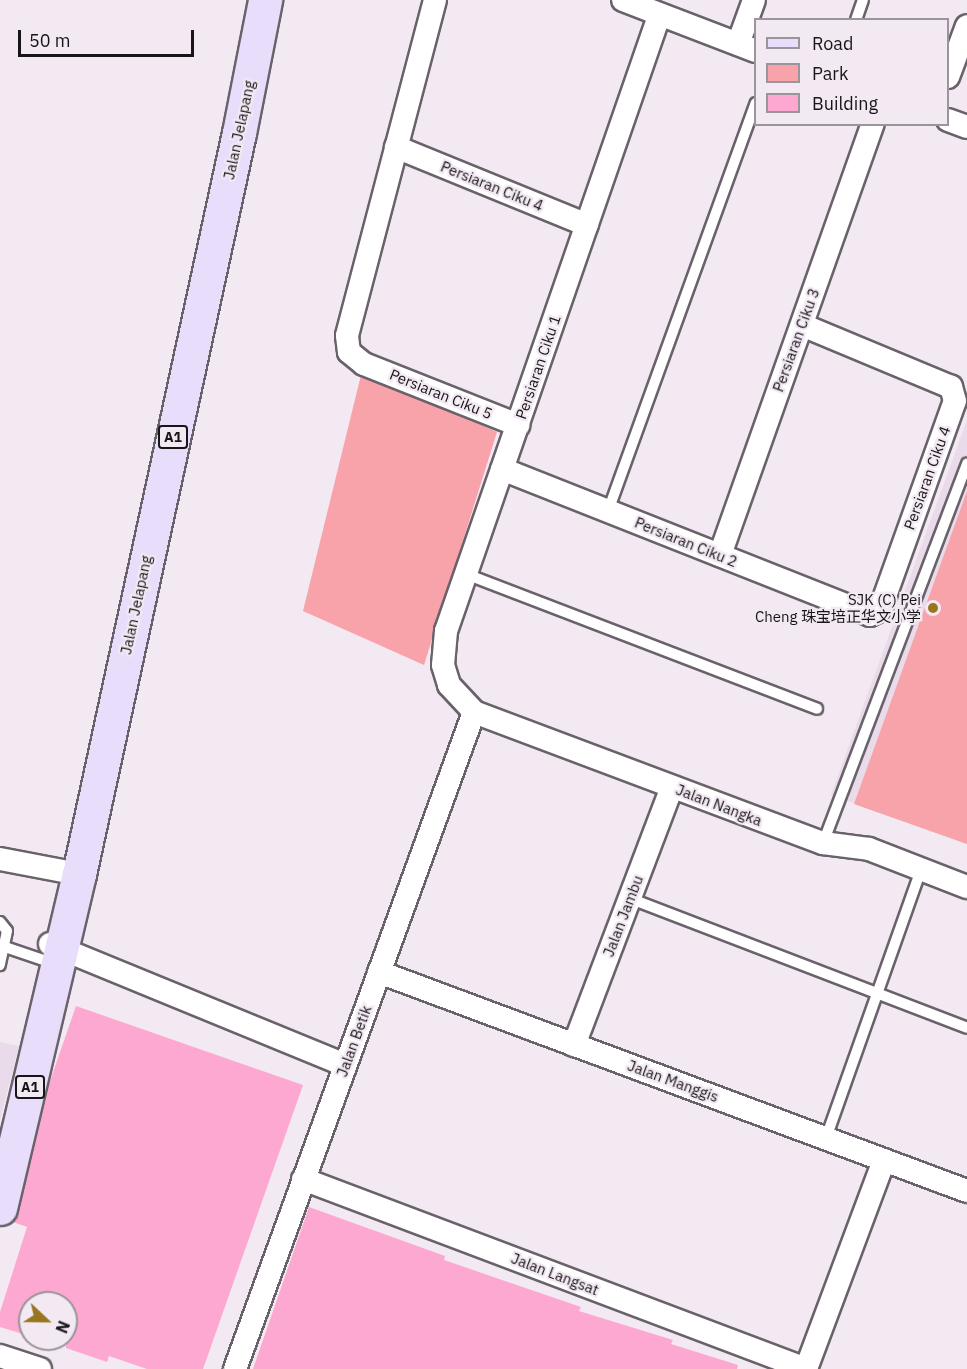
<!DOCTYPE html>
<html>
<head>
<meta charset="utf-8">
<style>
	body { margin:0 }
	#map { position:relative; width:967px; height:1369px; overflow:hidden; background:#f2e9f2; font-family:"IBM Plex Sans","Noto Sans SC",sans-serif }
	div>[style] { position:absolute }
	.built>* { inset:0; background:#e9dbe9 }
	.green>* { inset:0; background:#f8a2aa }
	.building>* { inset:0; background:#fda8d0 }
	.roads { filter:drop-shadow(2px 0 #6a626a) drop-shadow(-2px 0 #6a626a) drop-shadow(0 2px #6a626a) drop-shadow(0 -2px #6a626a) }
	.service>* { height:10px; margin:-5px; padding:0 5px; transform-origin:5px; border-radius:5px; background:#fff }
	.minor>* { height:22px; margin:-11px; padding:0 11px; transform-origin:11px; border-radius:11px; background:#fff }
	.primary>* { height:33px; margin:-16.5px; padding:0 16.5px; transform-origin:16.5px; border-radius:16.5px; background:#e8ddfb }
	.dots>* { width:16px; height:16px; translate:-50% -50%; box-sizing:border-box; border:3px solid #f2e9f2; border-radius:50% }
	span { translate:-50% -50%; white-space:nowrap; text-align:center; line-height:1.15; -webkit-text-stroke:4.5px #f2e9f2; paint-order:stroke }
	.shield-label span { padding:2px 4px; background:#f2e9f2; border:2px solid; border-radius:4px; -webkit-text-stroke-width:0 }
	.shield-label { font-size:14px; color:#181518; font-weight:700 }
	.street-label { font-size:15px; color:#181518 }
	.poi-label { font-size:15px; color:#181518 }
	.right { translate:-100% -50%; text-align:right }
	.legend { position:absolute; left:754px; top:18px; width:195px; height:108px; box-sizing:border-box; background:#f2e9f2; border:2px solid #9b949b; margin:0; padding:8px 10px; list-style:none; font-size:18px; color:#181518 }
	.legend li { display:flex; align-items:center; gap:12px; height:30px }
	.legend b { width:30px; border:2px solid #9b949b }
	.north { position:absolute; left:18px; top:1291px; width:60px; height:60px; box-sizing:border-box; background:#f2e9f2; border:2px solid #9b949b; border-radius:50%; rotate:112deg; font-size:16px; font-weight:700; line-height:24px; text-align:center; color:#181518 }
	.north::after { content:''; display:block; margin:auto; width:21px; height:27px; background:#99751f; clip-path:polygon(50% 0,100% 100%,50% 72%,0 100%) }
	.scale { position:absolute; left:18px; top:30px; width:176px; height:27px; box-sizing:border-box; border:3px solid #181518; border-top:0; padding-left:8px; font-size:18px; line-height:21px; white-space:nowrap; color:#181518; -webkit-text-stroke:4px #f2e9f2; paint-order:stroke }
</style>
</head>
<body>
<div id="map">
	<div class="built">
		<div style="clip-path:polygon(967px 420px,967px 844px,831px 795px)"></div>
		<div style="clip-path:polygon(0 1042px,19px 1046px,0 1120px)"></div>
	</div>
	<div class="green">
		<div style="clip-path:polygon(362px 371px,497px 432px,424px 665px,303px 611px)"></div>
		<div style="clip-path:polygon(967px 491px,967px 844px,854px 804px)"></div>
	</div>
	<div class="building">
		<div style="clip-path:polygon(76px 1006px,303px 1085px,203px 1369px,147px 1369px,109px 1356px,107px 1362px,66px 1348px,66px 1303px,30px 1303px,30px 1336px,0 1327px,0 1312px,27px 1227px,13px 1222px,18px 1212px,49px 1084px)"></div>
		<div style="clip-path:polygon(309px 1207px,445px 1256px,444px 1260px,581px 1307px,579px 1311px,673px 1340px,671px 1344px,738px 1365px,737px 1369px,253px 1369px)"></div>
	</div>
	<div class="roads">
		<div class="service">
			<div style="left:856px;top:20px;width:21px;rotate:-71deg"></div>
			<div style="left:608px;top:511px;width:434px;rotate:-70.1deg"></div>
			<div style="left:466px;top:574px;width:376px;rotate:21deg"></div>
			<div style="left:823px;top:843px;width:406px;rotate:-69.2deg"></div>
			<div style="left:629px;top:898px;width:362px;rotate:21deg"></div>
			<div style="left:0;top:922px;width:11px;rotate:52deg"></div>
			<div style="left:7px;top:931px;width:35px;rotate:102deg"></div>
			<div style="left:5px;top:947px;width:53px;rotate:18.8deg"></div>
			<div style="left:826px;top:1138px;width:285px;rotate:-70.5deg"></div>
		</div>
		<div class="minor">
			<div style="left:435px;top:0;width:347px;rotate:104.7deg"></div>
			<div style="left:347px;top:336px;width:16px;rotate:83deg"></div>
			<div style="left:349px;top:352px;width:19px;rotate:39deg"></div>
			<div style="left:364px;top:364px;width:166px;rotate:21.6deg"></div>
			<div style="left:623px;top:0;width:142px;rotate:21deg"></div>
			<div style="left:659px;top:16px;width:651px;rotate:109.1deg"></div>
			<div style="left:446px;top:631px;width:34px;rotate:95deg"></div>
			<div style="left:443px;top:665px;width:21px;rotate:73deg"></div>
			<div style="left:449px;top:685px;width:37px;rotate:47deg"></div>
			<div style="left:474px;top:712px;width:373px;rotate:20.6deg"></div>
			<div style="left:823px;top:843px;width:46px;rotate:7.4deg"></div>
			<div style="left:869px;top:849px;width:105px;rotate:21.2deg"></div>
			<div style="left:738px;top:44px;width:47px;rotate:-70deg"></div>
			<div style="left:948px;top:77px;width:54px;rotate:-69.6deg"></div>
			<div style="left:948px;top:120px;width:20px;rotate:20deg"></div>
			<div style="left:396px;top:147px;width:206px;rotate:22.2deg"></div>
			<div style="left:502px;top:469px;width:396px;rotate:21.6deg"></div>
			<div style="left:870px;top:615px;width:11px;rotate:-27deg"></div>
			<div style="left:880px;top:610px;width:222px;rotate:-70.3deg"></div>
			<div style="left:955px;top:401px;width:15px;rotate:-106deg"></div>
			<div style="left:951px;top:387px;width:161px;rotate:-157.4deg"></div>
			<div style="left:720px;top:555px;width:457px;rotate:-70.5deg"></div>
			<div style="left:0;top:859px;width:80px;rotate:10.8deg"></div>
			<div style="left:50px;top:944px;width:319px;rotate:22.3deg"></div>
			<div style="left:379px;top:972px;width:627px;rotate:20.43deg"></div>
			<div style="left:574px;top:1045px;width:276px;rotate:-69.2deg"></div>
			<div style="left:303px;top:1179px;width:538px;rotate:20.69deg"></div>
			<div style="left:0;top:1356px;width:42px;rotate:18deg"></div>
			<div style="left:235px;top:1369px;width:699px;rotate:-70.01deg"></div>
			<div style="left:806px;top:1369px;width:223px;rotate:-69.5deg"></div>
		</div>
		<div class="primary">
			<div style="left:0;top:1208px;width:343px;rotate:-76.7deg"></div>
			<div style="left:79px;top:874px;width:758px;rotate:-77.82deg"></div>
			<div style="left:239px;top:133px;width:136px;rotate:-78.9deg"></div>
		</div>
	</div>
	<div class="dots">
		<div style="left:933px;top:608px;background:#99751f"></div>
	</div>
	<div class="shield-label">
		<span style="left:173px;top:437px">A1</span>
		<span style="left:30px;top:1087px">A1</span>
	</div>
	<div class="street-label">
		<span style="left:239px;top:130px;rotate:-78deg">Jalan Jelapang</span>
		<span style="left:492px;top:186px;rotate:22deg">Persiaran Ciku 4</span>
		<span style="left:796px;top:340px;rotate:-70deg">Persiaran Ciku 3</span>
		<span style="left:538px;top:367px;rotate:-71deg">Persiaran Ciku 1</span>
		<span style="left:441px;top:394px;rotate:22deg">Persiaran Ciku 5</span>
		<span style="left:927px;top:478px;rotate:-70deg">Persiaran Ciku 4</span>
		<span style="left:686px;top:542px;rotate:22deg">Persiaran Ciku 2</span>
		<span style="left:136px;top:605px;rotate:-78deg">Jalan Jelapang</span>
		<span style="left:719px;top:805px;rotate:21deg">Jalan Nangka</span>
		<span style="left:623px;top:916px;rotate:-69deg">Jalan Jambu</span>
		<span style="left:354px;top:1041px;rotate:-70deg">Jalan Betik</span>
		<span style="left:673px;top:1081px;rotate:20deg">Jalan Manggis</span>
		<span style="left:555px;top:1274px;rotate:21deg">Jalan Langsat</span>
	</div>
	<div class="poi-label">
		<span class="right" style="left:921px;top:608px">SJK (C) Pei<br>Cheng 珠宝培正华文小学</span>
	</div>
	<ul class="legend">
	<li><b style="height:8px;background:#e8ddfb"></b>Road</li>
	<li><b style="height:16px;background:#f8a2aa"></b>Park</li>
	<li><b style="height:16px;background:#fda8d0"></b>Building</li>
	</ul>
	<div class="north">N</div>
	<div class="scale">50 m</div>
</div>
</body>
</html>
